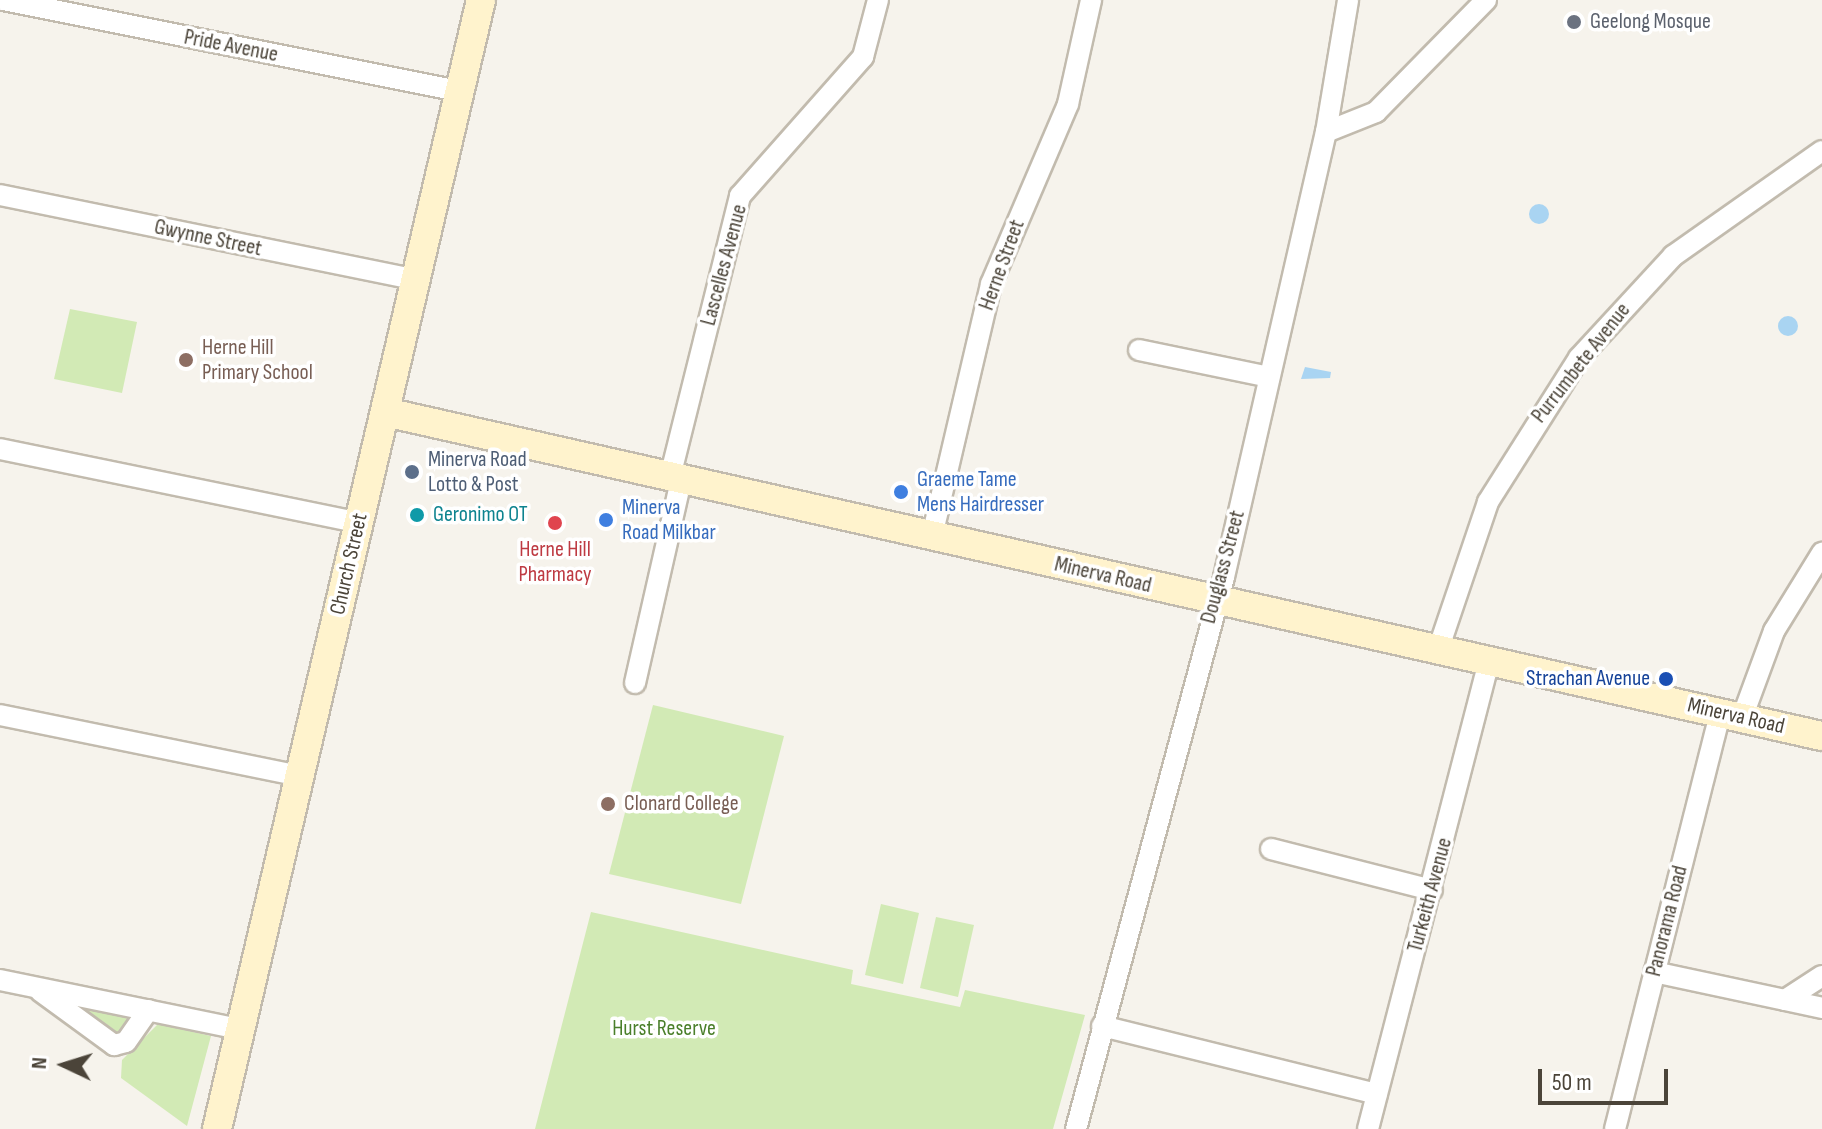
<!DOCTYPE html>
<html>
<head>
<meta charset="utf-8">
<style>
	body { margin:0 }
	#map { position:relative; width:1822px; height:1129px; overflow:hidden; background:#f6f3ec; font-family:"Sofia Sans Condensed",sans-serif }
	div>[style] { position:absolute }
	.green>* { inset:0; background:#d2eab5 }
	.water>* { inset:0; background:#a9d4f2 }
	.round { border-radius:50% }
	.roads { filter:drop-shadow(2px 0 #c2bbae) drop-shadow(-2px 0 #c2bbae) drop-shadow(0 2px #c2bbae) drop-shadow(0 -2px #c2bbae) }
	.street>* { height:20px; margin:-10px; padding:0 10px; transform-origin:10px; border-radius:10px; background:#fff }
	.secondary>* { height:28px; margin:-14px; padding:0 14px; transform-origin:14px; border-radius:14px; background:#fff3cd }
	.dots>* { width:22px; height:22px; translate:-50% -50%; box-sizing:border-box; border:4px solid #fff; border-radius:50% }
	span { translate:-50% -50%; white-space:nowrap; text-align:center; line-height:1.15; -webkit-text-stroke:7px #fff; paint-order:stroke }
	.worship-label { font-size:22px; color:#5b616d }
	.left { translate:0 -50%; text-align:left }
	.street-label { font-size:22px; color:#4b4439 }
	.education-label { font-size:22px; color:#785e54 }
	.service-label { font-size:22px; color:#4e5e75 }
	.shop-label { font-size:22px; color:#366cbe }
	.culture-label { font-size:22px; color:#0d838f }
	.health-label { font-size:22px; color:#be3a42 }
	.transit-label { font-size:22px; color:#164399 }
	.right { translate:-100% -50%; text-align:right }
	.park-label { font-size:22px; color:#4a7f2a }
	.north { position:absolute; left:24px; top:1025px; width:80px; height:80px; -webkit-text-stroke:6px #fff; paint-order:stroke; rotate:274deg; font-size:22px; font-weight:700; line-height:32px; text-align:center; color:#4b4439 }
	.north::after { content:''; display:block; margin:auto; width:28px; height:36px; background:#4b4439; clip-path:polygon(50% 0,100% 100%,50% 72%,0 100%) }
	.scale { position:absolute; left:1538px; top:1069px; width:130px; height:36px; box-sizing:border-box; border:4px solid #4b4439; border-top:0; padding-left:10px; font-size:24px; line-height:28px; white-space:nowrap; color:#4b4439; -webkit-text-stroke:6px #fff; paint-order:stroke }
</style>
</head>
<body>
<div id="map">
	<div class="green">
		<div style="clip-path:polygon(70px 309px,137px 322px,122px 393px,54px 379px)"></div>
		<div style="clip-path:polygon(653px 705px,784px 736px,741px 904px,609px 874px)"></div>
		<div style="clip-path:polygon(881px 904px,919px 913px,903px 984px,865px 975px)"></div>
		<div style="clip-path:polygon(591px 912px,853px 970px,851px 984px,960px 1007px,965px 990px,1085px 1015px,1053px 1129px,535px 1129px)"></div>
		<div style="clip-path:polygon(936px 917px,974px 925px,958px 997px,920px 988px)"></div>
		<div style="clip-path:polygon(86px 1009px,126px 1017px,130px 1022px,113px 1036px,81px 1014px)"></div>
		<div style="clip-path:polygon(158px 1024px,211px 1036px,187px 1126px,121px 1078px,122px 1060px)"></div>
	</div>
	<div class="water">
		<div class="round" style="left:1529px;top:204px;width:20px;height:20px"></div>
		<div class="round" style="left:1778px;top:316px;width:20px;height:20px"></div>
		<div style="clip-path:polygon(1305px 367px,1331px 372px,1330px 378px,1301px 379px)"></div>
	</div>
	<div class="roads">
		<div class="street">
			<div style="left:3px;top:0;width:466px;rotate:11.3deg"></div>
			<div style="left:1326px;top:132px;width:54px;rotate:-21.8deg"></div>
			<div style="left:1376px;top:112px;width:157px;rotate:-45.5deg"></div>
			<div style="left:0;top:195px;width:425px;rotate:11.5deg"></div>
			<div style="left:1139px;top:350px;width:133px;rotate:11.7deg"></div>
			<div style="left:0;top:449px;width:367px;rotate:11.6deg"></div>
			<div style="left:670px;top:477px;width:290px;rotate:-76deg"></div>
			<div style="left:740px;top:196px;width:186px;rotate:-48.5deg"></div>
			<div style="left:863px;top:57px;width:59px;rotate:-75.3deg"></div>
			<div style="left:932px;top:536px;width:259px;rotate:-76.8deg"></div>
			<div style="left:991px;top:284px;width:196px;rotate:-66.8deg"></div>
			<div style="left:1068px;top:104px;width:107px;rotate:-77.5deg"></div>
			<div style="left:1438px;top:650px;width:156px;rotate:-71.3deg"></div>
			<div style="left:1488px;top:502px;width:170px;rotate:-57.7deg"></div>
			<div style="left:1579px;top:358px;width:139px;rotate:-47.3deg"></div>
			<div style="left:1673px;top:256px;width:182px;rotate:-35.2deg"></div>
			<div style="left:635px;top:683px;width:208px;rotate:-77.2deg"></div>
			<div style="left:0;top:715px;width:305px;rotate:11.5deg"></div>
			<div style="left:1742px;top:718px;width:93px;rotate:-69.8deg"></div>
			<div style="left:1774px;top:631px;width:92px;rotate:-58.4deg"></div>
			<div style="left:1271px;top:849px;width:166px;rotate:14.3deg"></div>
			<div style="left:1654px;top:972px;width:134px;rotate:12.1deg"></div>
			<div style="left:1822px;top:976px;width:44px;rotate:147deg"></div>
			<div style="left:1785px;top:1000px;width:38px;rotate:12deg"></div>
			<div style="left:0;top:980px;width:244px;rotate:11.6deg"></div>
			<div style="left:40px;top:991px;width:92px;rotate:36.1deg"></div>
			<div style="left:114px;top:1045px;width:12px;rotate:-14deg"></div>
			<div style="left:126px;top:1042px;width:39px;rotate:-55deg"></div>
			<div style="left:1102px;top:1026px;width:283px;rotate:13.9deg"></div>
			<div style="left:1076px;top:1129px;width:571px;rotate:-74.99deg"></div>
			<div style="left:1224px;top:577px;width:457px;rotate:-77.1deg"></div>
			<div style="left:1326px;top:132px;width:134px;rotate:-80.5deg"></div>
			<div style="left:1368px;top:1129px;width:483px;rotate:-75.5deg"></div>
			<div style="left:1615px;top:1129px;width:429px;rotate:-75.8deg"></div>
		</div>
		<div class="secondary">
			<div style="left:385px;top:412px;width:1473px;rotate:12.71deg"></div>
			<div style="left:217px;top:1129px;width:1159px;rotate:-76.84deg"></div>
		</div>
	</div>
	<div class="dots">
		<div style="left:1574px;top:22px;background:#6b7280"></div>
		<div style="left:186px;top:360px;background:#8d6e63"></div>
		<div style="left:412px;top:472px;background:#5c6f8a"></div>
		<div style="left:901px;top:492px;background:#3f7fe0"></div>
		<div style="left:417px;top:515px;background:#0f9aa8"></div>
		<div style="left:606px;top:520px;background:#3f7fe0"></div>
		<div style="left:555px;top:523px;background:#e0444e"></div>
		<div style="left:1666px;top:679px;background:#1a4fb4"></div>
		<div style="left:608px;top:804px;background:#8d6e63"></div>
	</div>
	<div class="worship-label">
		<span class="left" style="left:1590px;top:22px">Geelong Mosque</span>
	</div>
	<div class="street-label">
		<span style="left:231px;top:46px;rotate:11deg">Pride Avenue</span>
		<span style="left:208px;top:238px;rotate:12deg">Gwynne Street</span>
		<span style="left:724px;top:265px;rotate:-75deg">Lascelles Avenue</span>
		<span style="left:1002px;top:265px;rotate:-70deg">Herne Street</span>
		<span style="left:1581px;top:363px;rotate:-52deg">Purrumbete Avenue</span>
		<span style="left:349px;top:564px;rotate:-77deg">Church Street</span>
		<span style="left:1223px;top:567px;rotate:-75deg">Douglass Street</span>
		<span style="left:1103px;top:575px;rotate:13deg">Minerva Road</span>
		<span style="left:1736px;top:716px;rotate:13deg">Minerva Road</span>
		<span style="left:1430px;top:895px;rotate:-75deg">Turkeith Avenue</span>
		<span style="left:1667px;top:921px;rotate:-76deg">Panorama Road</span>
	</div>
	<div class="education-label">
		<span class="left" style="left:202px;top:360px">Herne Hill<br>Primary School</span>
		<span class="left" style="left:624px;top:804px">Clonard College</span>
	</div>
	<div class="service-label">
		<span class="left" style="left:428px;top:472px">Minerva Road<br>Lotto &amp; Post</span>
	</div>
	<div class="shop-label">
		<span class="left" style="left:917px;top:492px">Graeme Tame<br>Mens Hairdresser</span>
		<span class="left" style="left:622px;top:520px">Minerva<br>Road Milkbar</span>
	</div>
	<div class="culture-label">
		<span class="left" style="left:433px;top:515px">Geronimo OT</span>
	</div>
	<div class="health-label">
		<span style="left:555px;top:562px">Herne Hill<br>Pharmacy</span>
	</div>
	<div class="transit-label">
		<span class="right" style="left:1650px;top:679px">Strachan Avenue</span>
	</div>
	<div class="park-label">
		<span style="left:664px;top:1029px">Hurst Reserve</span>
	</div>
	<div class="north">N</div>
	<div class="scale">50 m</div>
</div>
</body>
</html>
